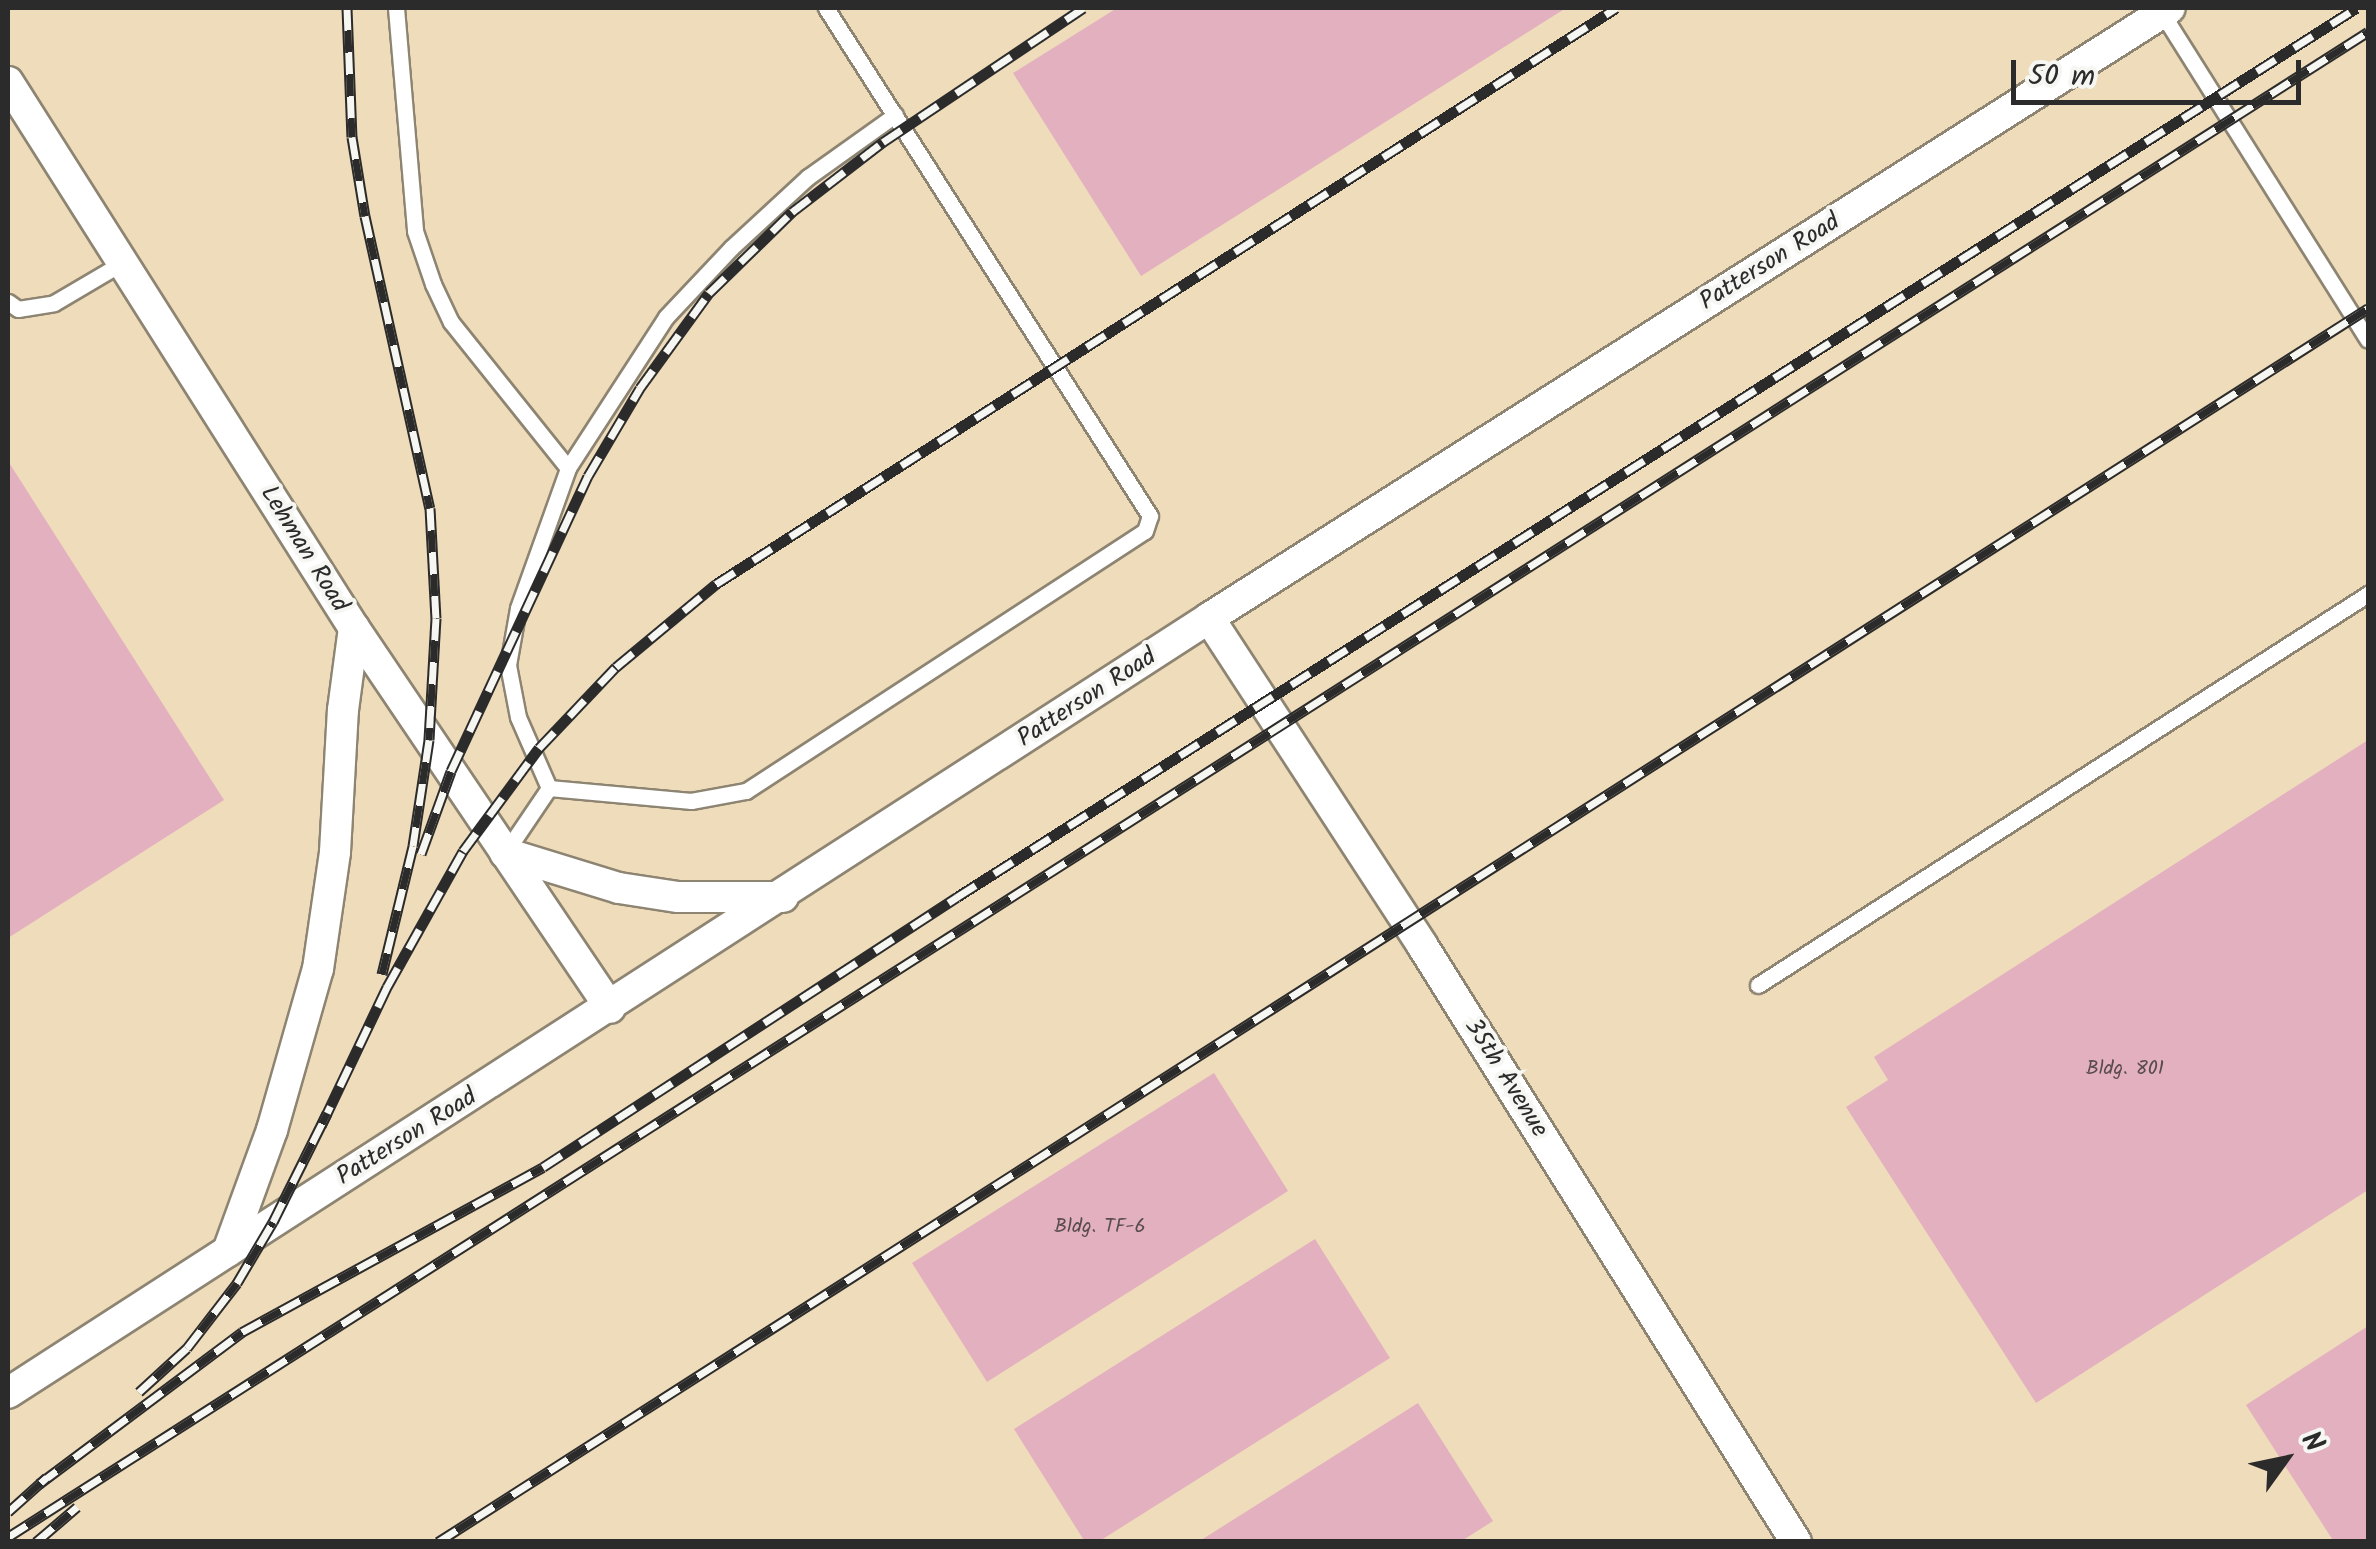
<!DOCTYPE html>
<html>
<head>
<meta charset="utf-8">
<style>
	body { margin:0 }
	#map { position:relative; width:2376px; height:1549px; overflow:hidden; background:#efdcba; font-family:Kalam,sans-serif }
	div>[style] { position:absolute }
	.building>* { inset:0; background:#e3b0bf }
	.roads { filter:drop-shadow(2px 0 #8d8472) drop-shadow(-2px 0 #8d8472) drop-shadow(0 2px #8d8472) drop-shadow(0 -2px #8d8472) }
	.lane>* { height:15px; margin:-7.5px; padding:0 7.5px; transform-origin:7.5px; border-radius:7.5px; background:#fff }
	.street>* { height:30px; margin:-15px; padding:0 15px; transform-origin:15px; border-radius:15px; background:#fff }
	.rail>* { height:11px; margin-top:-5.5px; transform-origin:0; background:repeating-linear-gradient(90deg,#f6f6f2 0 22px,#2b2b2b 0 44px); box-sizing:border-box; border-block:2px solid #2b2b2b }
	span { translate:-50% -50%; white-space:nowrap; text-align:center; line-height:1.15; -webkit-text-stroke:8px #f6f6f2; paint-order:stroke }
	.number-label { font-size:20px; color:#594c50 }
	.number-label span { -webkit-text-stroke-width:0 }
	.street-label { font-size:25px; color:#2b2b2b }
	.frame { position:absolute; inset:0; border:10px solid #2b2b2b; pointer-events:none }
	.north { position:absolute; left:2236px; top:1409px; width:100px; height:100px; -webkit-text-stroke:8px #f6f6f2; paint-order:stroke; rotate:57deg; font-size:28px; font-weight:700; line-height:40px; text-align:center; color:#2b2b2b }
	.north::after { content:''; display:block; margin:auto; width:35px; height:45px; background:#2b2b2b; clip-path:polygon(50% 0,100% 100%,50% 72%,0 100%) }
	.scale { position:absolute; left:2011px; top:60px; width:290px; height:45px; box-sizing:border-box; border:5px solid #2b2b2b; border-top:0; padding-left:12px; font-size:30px; line-height:35px; white-space:nowrap; color:#2b2b2b; -webkit-text-stroke:8px #f6f6f2; paint-order:stroke }
</style>
</head>
<body>
<div id="map">
	<div class="building">
		<div style="clip-path:polygon(1117px 8px,1566px 8px,1141px 276px,1013px 73px)"></div>
		<div style="clip-path:polygon(8px 461px,224px 800px,8px 938px)"></div>
		<div style="clip-path:polygon(2368px 740px,2368px 1190px,2036px 1403px,1846px 1107px,1888px 1080px,1874px 1057px)"></div>
		<div style="clip-path:polygon(1214px 1073px,1288px 1191px,987px 1382px,912px 1263px)"></div>
		<div style="clip-path:polygon(1315px 1239px,1390px 1358px,1098px 1542px,1085px 1542px,1014px 1429px)"></div>
		<div style="clip-path:polygon(2368px 1326px,2368px 1542px,2334px 1542px,2246px 1405px)"></div>
		<div style="clip-path:polygon(1418px 1403px,1493px 1521px,1460px 1542px,1198px 1542px)"></div>
	</div>
	<div class="roads">
		<div class="lane">
			<div style="left:396px;top:8px;width:224px;rotate:85.1deg"></div>
			<div style="left:415px;top:231px;width:56px;rotate:71.2deg"></div>
			<div style="left:433px;top:284px;width:42px;rotate:64.7deg"></div>
			<div style="left:451px;top:322px;width:187px;rotate:51.3deg"></div>
			<div style="left:568px;top:468px;width:180px;rotate:-57deg"></div>
			<div style="left:666px;top:317px;width:95px;rotate:-46.7deg"></div>
			<div style="left:731px;top:248px;width:105px;rotate:-42.7deg"></div>
			<div style="left:808px;top:177px;width:107px;rotate:-35.5deg"></div>
			<div style="left:2162px;top:13px;width:386px;rotate:57.8deg"></div>
			<div style="left:8px;top:302px;width:12px;rotate:35deg"></div>
			<div style="left:18px;top:309px;width:36px;rotate:-9deg"></div>
			<div style="left:54px;top:303px;width:79px;rotate:-30.5deg"></div>
			<div style="left:549px;top:788px;width:143px;rotate:5.2deg"></div>
			<div style="left:691px;top:801px;width:56px;rotate:-10.3deg"></div>
			<div style="left:746px;top:791px;width:476px;rotate:-33.1deg"></div>
			<div style="left:1145px;top:531px;width:16px;rotate:-72deg"></div>
			<div style="left:1150px;top:516px;width:603px;rotate:-122.53deg"></div>
			<div style="left:505px;top:853px;width:78px;rotate:-55.9deg"></div>
			<div style="left:549px;top:788px;width:77px;rotate:-113.6deg"></div>
			<div style="left:518px;top:717px;width:53px;rotate:-100.9deg"></div>
			<div style="left:508px;top:665px;width:58px;rotate:-80deg"></div>
			<div style="left:518px;top:608px;width:149px;rotate:-70.3deg"></div>
			<div style="left:1758px;top:985px;width:725px;rotate:-32.66deg"></div>
		</div>
		<div class="street">
			<div style="left:8px;top:82px;width:646px;rotate:57.64deg"></div>
			<div style="left:354px;top:628px;width:458px;rotate:56deg"></div>
			<div style="left:1209px;top:618px;width:390px;rotate:56.9deg"></div>
			<div style="left:1422px;top:945px;width:704px;rotate:57.93deg"></div>
			<div style="left:505px;top:853px;width:119px;rotate:17.1deg"></div>
			<div style="left:619px;top:888px;width:60px;rotate:8.7deg"></div>
			<div style="left:678px;top:897px;width:105px"></div>
			<div style="left:228px;top:1251px;width:129px;rotate:-70deg"></div>
			<div style="left:272px;top:1130px;width:167px;rotate:-74.1deg"></div>
			<div style="left:318px;top:969px;width:118px;rotate:-81.7deg"></div>
			<div style="left:335px;top:852px;width:142px;rotate:-86.8deg"></div>
			<div style="left:343px;top:710px;width:83px;rotate:-82.4deg"></div>
			<div style="left:8px;top:1393px;width:1429px;rotate:-32.83deg"></div>
			<div style="left:1209px;top:618px;width:1138px;rotate:-32.41deg"></div>
		</div>
	</div>
	<div class="rail">
		<div style="left:347px;top:8px;width:129px;rotate:87.8deg"></div>
		<div style="left:352px;top:137px;width:80px;rotate:80.7deg"></div>
		<div style="left:365px;top:216px;width:299px;rotate:77.5deg"></div>
		<div style="left:430px;top:508px;width:110px;rotate:86.9deg"></div>
		<div style="left:436px;top:618px;width:122px;rotate:93.3deg"></div>
		<div style="left:429px;top:740px;width:107px;rotate:98.6deg"></div>
		<div style="left:413px;top:846px;width:132px;rotate:103.6deg"></div>
		<div style="left:421px;top:854px;width:88px;rotate:-70.1deg"></div>
		<div style="left:451px;top:771px;width:325px;rotate:-65.1deg"></div>
		<div style="left:588px;top:476px;width:102px;rotate:-59.4deg"></div>
		<div style="left:640px;top:388px;width:117px;rotate:-54deg"></div>
		<div style="left:709px;top:293px;width:116px;rotate:-44.3deg"></div>
		<div style="left:792px;top:212px;width:115px;rotate:-37.6deg"></div>
		<div style="left:883px;top:142px;width:241px;rotate:-33.8deg"></div>
		<div style="left:321px;top:1126px;width:154px;rotate:-64.6deg"></div>
		<div style="left:387px;top:987px;width:156px;rotate:-60.8deg"></div>
		<div style="left:463px;top:851px;width:128px;rotate:-53.6deg"></div>
		<div style="left:539px;top:748px;width:112px;rotate:-46.5deg"></div>
		<div style="left:616px;top:667px;width:130px;rotate:-39.7deg"></div>
		<div style="left:716px;top:584px;width:1069px;rotate:-32.62deg"></div>
		<div style="left:139px;top:1392px;width:65px;rotate:-42.5deg"></div>
		<div style="left:187px;top:1348px;width:82px;rotate:-52.4deg"></div>
		<div style="left:237px;top:1283px;width:71px;rotate:-59.5deg"></div>
		<div style="left:273px;top:1222px;width:122px;rotate:-63.6deg"></div>
		<div style="left:39px;top:1484px;width:254px;rotate:-36.8deg"></div>
		<div style="left:242px;top:1332px;width:343px;rotate:-28.7deg"></div>
		<div style="left:543px;top:1167px;width:494px;rotate:-33.1deg"></div>
		<div style="left:957px;top:897px;width:1658px;rotate:-32.43deg"></div>
		<div style="left:8px;top:1512px;width:52px;rotate:-41.9deg"></div>
		<div style="left:8px;top:1537px;width:2799px;rotate:-32.53deg"></div>
		<div style="left:36px;top:1542px;width:54px;rotate:-40.5deg"></div>
		<div style="left:438px;top:1542px;width:2291px;rotate:-32.59deg"></div>
	</div>
	<div class="number-label">
		<span style="left:2125px;top:1069px">Bldg. 801</span>
		<span style="left:1100px;top:1227px">Bldg. TF-6</span>
	</div>
	<div class="street-label">
		<span style="left:1770px;top:262px;rotate:-32deg">Patterson Road</span>
		<span style="left:304px;top:549px;rotate:58deg">Lehman Road</span>
		<span style="left:1087px;top:698px;rotate:-33deg">Patterson Road</span>
		<span style="left:1506px;top:1078px;rotate:58deg">35th Avenue</span>
		<span style="left:407px;top:1137px;rotate:-32deg">Patterson Road</span>
	</div>
	<div class="frame"></div>
	<div class="north">N</div>
	<div class="scale">50 m</div>
</div>
</body>
</html>
